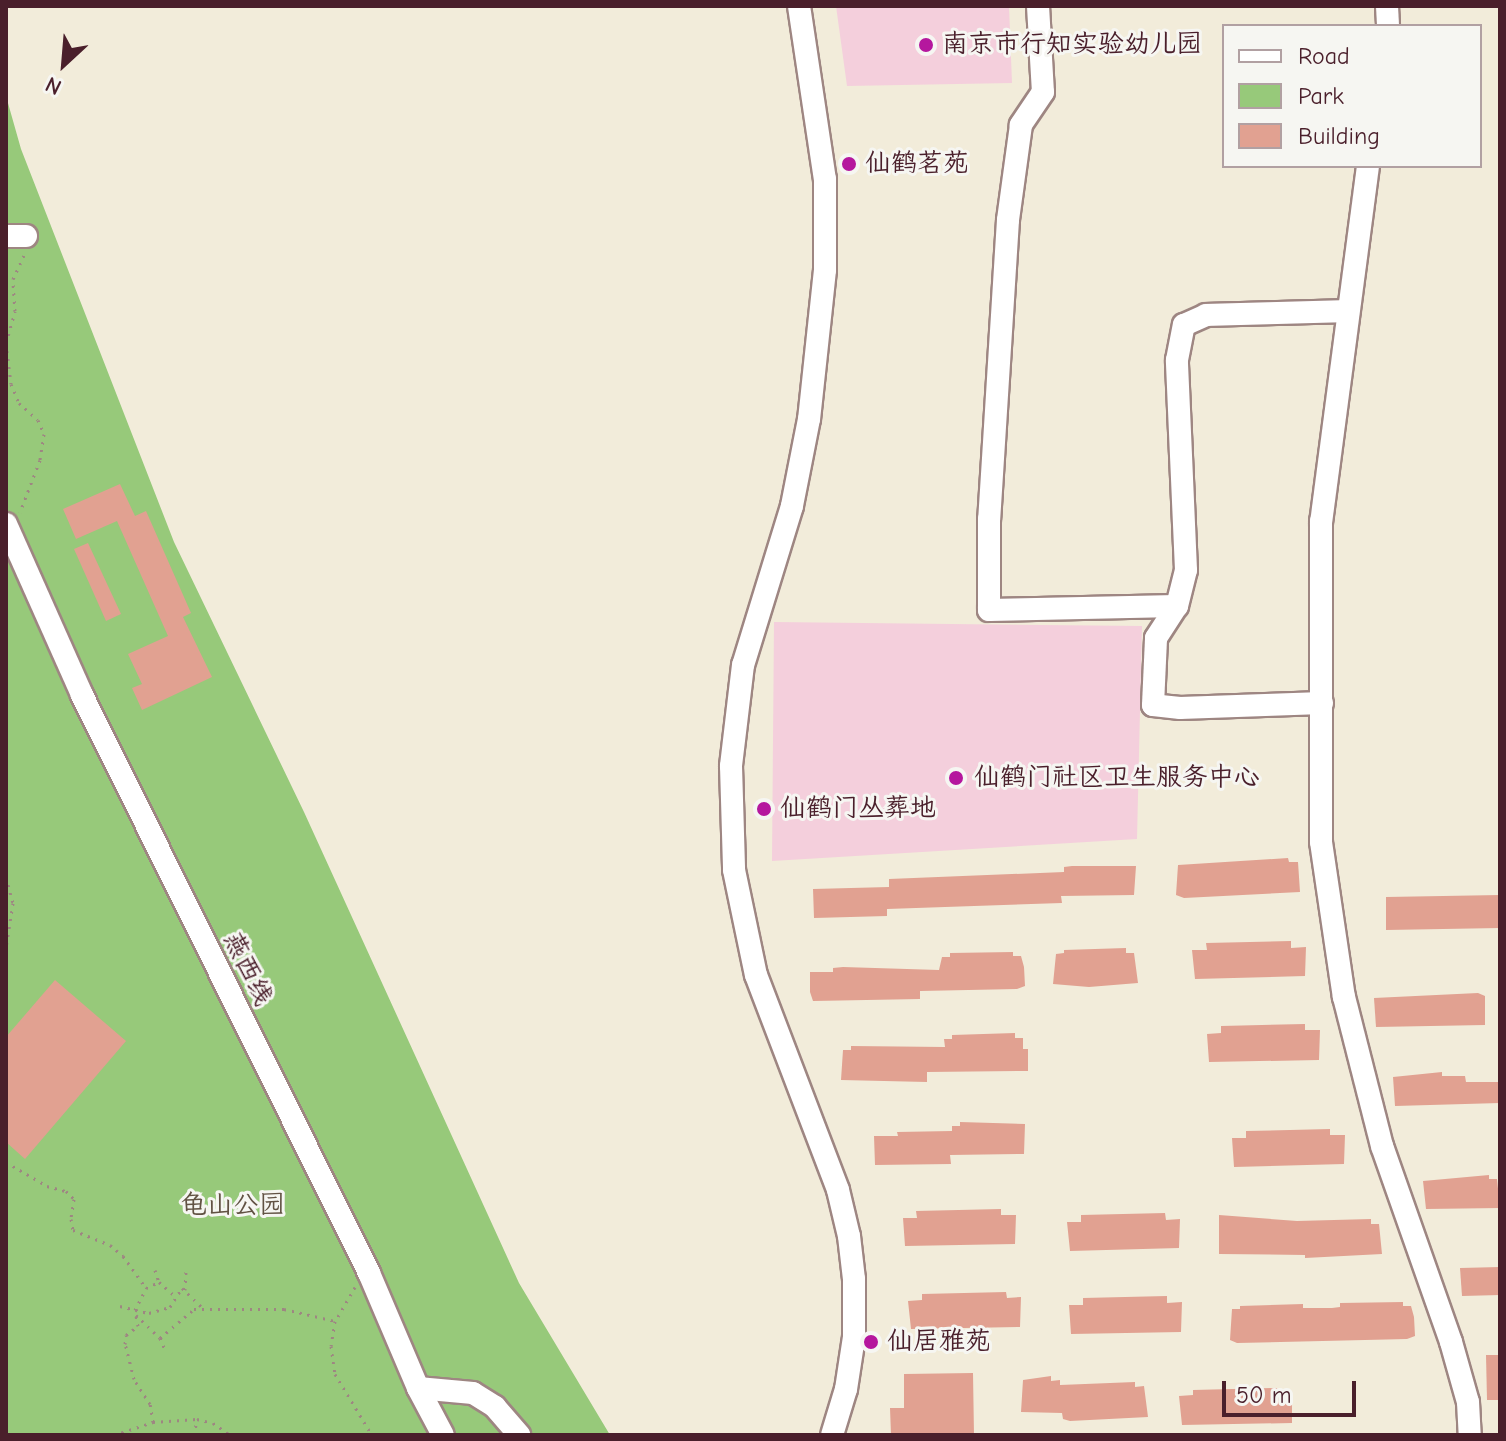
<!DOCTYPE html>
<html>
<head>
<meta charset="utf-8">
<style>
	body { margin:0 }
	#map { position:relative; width:1506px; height:1441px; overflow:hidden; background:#f2ecda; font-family:"Comic Neue","LXGW WenKai TC",sans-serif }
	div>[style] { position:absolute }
	.built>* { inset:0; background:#f4cfdc }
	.green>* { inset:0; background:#97c97a }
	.building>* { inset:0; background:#e1a191 }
	.path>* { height:3px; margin-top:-1.5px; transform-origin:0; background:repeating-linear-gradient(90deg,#9e8682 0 2px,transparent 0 8px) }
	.roads { filter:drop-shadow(2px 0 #9e8682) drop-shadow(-2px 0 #9e8682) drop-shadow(0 2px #9e8682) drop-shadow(0 -2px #9e8682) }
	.minor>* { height:22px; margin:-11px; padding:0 11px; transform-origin:11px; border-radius:11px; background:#fff }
	.dots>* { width:22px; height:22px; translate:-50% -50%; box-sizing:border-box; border:4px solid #f6f6f2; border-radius:50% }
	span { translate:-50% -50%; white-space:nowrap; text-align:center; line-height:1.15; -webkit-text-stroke:6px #f6f6f2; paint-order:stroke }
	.poi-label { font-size:26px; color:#4a1f2b }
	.left { translate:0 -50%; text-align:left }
	.street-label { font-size:26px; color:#4a1f2b }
	.park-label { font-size:26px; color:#615243 }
	.frame { position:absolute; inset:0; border:8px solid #4a1f2b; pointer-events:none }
	.legend { position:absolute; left:1222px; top:24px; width:260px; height:144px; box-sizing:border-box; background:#f6f6f2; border:2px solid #b1a0a2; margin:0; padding:10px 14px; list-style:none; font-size:24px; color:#4a1f2b }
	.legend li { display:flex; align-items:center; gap:16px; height:40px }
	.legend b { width:40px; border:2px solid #b1a0a2 }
	.north { position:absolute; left:24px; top:24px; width:80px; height:80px; -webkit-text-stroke:6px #f6f6f2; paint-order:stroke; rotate:206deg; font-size:22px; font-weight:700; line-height:32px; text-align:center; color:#4a1f2b }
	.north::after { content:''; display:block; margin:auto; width:28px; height:36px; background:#4a1f2b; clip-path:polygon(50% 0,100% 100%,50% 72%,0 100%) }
	.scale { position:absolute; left:1222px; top:1381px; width:134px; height:36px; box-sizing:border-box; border:4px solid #4a1f2b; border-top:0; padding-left:10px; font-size:24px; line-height:28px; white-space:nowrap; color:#4a1f2b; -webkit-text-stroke:6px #f6f6f2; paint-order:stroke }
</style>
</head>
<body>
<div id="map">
	<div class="built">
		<div style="clip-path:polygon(836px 6px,1009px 6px,1012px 83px,847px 86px)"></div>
		<div style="clip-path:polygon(774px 622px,1142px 626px,1137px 839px,772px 861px)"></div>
	</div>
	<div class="green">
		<div style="clip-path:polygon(6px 96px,21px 149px,174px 542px,304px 812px,519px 1283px,610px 1435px,6px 1435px)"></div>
	</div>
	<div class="building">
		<div style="clip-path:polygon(120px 484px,135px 516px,146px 511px,191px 613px,183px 617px,212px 677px,142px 710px,132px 688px,142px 684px,128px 654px,168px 636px,117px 521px,76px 539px,63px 509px)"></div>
		<div style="clip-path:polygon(88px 543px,121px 614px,106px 621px,74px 549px)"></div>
		<div style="clip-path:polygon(1288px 858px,1289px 862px,1298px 862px,1300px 892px,1184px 898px,1176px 895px,1178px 865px)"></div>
		<div style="clip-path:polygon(1072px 866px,1136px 866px,1134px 895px,1061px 896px,1062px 903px,887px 909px,887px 916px,814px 918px,813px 889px,889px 887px,889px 879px,1064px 872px,1064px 867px)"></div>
		<div style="clip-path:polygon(1500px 895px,1500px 928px,1386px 930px,1386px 897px)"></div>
		<div style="clip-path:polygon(1291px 941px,1291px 948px,1306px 947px,1305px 976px,1195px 979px,1192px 950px,1207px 950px,1206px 943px)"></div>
		<div style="clip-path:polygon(1126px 948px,1126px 953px,1134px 953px,1138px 983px,1089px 987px,1053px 984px,1056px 954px,1064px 953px,1064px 950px)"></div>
		<div style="clip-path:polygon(1013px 952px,1013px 956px,1021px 956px,1024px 967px,1025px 986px,1017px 989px,920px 991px,920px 999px,813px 1001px,810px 992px,810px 972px,833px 972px,833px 968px,843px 967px,939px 970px,942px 957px,950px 957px,950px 953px)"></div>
		<div style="clip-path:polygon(55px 980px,126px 1041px,25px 1159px,6px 1142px,6px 1037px)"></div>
		<div style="clip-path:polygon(1478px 993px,1485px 996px,1485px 1025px,1376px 1027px,1374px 998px)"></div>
		<div style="clip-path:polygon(1305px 1024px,1305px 1030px,1320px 1030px,1319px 1060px,1209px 1062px,1207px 1034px,1221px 1033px,1221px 1026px)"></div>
		<div style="clip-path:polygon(1015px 1033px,1015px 1038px,1023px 1038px,1023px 1049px,1028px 1049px,1028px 1071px,927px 1072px,927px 1082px,841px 1080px,843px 1050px,851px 1050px,851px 1046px,945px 1047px,944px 1039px,952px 1039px,952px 1035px)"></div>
		<div style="clip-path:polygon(1442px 1072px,1442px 1076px,1465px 1076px,1466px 1082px,1500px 1082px,1500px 1103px,1395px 1106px,1393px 1077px)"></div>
		<div style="clip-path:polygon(960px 1122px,1025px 1124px,1024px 1154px,950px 1155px,951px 1164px,875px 1165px,874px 1136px,898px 1136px,897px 1132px,952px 1131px,952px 1126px,960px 1126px)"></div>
		<div style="clip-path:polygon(1330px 1129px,1330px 1135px,1345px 1135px,1344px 1164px,1234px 1167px,1232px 1138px,1246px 1138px,1246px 1131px)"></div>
		<div style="clip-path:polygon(1489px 1175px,1489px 1179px,1497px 1179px,1500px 1208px,1426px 1209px,1423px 1181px)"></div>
		<div style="clip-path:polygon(1001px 1209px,1001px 1215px,1016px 1215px,1015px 1244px,905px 1246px,903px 1218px,917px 1218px,916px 1211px)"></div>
		<div style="clip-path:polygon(1165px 1213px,1166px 1220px,1180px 1219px,1179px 1248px,1070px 1251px,1067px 1222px,1081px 1222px,1081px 1215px)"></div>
		<div style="clip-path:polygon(1219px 1215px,1297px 1221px,1371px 1219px,1371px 1224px,1379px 1224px,1382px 1254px,1305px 1258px,1305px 1255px,1219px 1254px)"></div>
		<div style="clip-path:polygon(1500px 1267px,1500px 1295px,1462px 1296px,1460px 1268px)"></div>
		<div style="clip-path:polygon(1006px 1292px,1007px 1298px,1021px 1297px,1020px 1327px,911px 1329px,908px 1301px,922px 1300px,922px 1294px)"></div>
		<div style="clip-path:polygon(1167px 1296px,1167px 1303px,1182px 1302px,1181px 1332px,1071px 1334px,1069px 1305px,1083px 1305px,1083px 1298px)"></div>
		<div style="clip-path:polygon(1403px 1302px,1403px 1306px,1411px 1306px,1414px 1317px,1415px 1336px,1407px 1339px,1237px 1343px,1230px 1340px,1232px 1309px,1240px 1309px,1240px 1306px,1303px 1304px,1303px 1308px,1332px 1308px,1340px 1307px,1340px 1303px)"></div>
		<div style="clip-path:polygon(1486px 1355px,1500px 1355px,1500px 1400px,1487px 1400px)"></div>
		<div style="clip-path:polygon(973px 1373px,974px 1435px,891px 1435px,890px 1408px,904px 1408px,904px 1374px)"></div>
		<div style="clip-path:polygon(1051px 1376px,1051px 1381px,1060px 1380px,1060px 1385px,1135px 1382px,1135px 1387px,1144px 1386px,1148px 1417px,1070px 1421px,1063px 1419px,1062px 1413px,1021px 1412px,1023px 1380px)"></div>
		<div style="clip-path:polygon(1277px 1388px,1278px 1394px,1292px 1394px,1292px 1423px,1182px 1425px,1179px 1396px,1193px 1395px,1193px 1390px)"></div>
	</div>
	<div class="path">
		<div style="left:6px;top:343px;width:41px;rotate:83deg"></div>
		<div style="left:11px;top:384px;width:21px;rotate:67deg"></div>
		<div style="left:19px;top:403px;width:25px;rotate:42deg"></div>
		<div style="left:38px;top:420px;width:15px;rotate:67deg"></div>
		<div style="left:44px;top:434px;width:26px;rotate:99deg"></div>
		<div style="left:40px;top:460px;width:56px;rotate:111deg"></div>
		<div style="left:6px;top:343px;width:33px;rotate:-74deg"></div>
		<div style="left:15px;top:311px;width:32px;rotate:-94deg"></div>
		<div style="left:13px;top:279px;width:26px;rotate:-65deg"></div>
		<div style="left:6px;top:877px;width:27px;rotate:75deg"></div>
		<div style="left:13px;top:903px;width:46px;rotate:98.8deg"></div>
		<div style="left:6px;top:1162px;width:48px;rotate:30.3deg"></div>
		<div style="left:47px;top:1186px;width:20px;rotate:15deg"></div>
		<div style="left:66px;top:1191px;width:11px;rotate:45deg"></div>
		<div style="left:74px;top:1199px;width:20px;rotate:99deg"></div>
		<div style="left:71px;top:1219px;width:11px;rotate:80deg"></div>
		<div style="left:73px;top:1230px;width:40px;rotate:22deg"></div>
		<div style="left:110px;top:1245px;width:17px;rotate:40deg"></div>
		<div style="left:123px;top:1256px;width:39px;rotate:54deg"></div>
		<div style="left:155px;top:1270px;width:13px;rotate:72deg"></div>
		<div style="left:159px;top:1282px;width:23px;rotate:41deg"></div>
		<div style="left:355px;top:1287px;width:39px;rotate:120deg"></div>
		<div style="left:335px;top:1321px;width:25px;rotate:99deg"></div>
		<div style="left:331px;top:1346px;width:28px;rotate:82deg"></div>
		<div style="left:335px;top:1374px;width:71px;rotate:58.8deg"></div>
		<div style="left:185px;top:1290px;width:20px;rotate:-87deg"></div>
		<div style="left:120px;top:1306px;width:30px;rotate:14deg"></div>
		<div style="left:149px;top:1313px;width:22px;rotate:-16deg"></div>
		<div style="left:170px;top:1307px;width:22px;rotate:-58deg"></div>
		<div style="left:182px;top:1288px;width:29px;rotate:44deg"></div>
		<div style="left:136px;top:1315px;width:33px;rotate:44deg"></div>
		<div style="left:160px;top:1338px;width:15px;rotate:67deg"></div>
		<div style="left:160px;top:1338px;width:45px;rotate:-40.5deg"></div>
		<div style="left:194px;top:1309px;width:90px"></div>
		<div style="left:284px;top:1309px;width:52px;rotate:13.2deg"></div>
		<div style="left:153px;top:1422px;width:18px;rotate:-99deg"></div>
		<div style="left:150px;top:1404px;width:30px;rotate:-123deg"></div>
		<div style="left:134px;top:1379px;width:36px;rotate:-104deg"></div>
		<div style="left:125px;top:1344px;width:9px;rotate:-84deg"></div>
		<div style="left:126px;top:1335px;width:15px;rotate:-37deg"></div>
		<div style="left:138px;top:1326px;width:16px;rotate:-101deg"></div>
		<div style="left:135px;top:1310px;width:25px;rotate:-63deg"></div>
		<div style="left:146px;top:1288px;width:14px;rotate:-25deg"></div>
		<div style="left:114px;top:1435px;width:41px;rotate:-18.4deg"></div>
		<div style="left:153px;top:1422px;width:44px;rotate:-3.9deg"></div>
		<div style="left:197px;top:1419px;width:16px;rotate:14deg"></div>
		<div style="left:213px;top:1423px;width:21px;rotate:35deg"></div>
		<div style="left:194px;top:1435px;width:16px;rotate:-79deg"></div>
	</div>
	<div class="roads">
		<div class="minor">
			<div style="left:799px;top:6px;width:175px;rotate:81.5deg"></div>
			<div style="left:825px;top:179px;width:91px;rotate:90deg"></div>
			<div style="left:825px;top:270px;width:150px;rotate:96.1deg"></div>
			<div style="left:809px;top:419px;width:89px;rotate:101.1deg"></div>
			<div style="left:792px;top:506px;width:166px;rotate:107.1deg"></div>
			<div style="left:743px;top:665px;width:102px;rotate:96.8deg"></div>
			<div style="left:731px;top:766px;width:104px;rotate:88.3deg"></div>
			<div style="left:734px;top:870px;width:107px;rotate:78.2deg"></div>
			<div style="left:756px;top:975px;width:230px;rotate:69.1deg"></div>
			<div style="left:838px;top:1190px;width:47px;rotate:76.6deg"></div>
			<div style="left:849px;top:1236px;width:43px;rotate:83.4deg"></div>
			<div style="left:854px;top:1279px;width:58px;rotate:90deg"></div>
			<div style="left:854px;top:1337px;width:53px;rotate:98.7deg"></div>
			<div style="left:846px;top:1389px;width:48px;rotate:106.9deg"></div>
			<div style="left:1038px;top:6px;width:86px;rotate:86.7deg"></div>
			<div style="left:1043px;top:92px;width:40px;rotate:124deg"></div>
			<div style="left:1021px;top:125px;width:96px;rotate:97.8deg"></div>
			<div style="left:1008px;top:220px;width:300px;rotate:93.6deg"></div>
			<div style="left:989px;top:519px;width:91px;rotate:90deg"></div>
			<div style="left:989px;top:610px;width:188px;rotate:-1.2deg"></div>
			<div style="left:1387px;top:6px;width:20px;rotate:87deg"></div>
			<div style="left:1368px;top:166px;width:358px;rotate:97.5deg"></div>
			<div style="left:1321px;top:521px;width:321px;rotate:90deg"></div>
			<div style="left:1321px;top:842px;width:157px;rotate:81.6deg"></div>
			<div style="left:1344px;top:997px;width:154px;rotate:75.7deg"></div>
			<div style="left:1382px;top:1146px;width:208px;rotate:70.6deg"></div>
			<div style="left:1451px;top:1342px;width:62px;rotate:74.2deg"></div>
			<div style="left:1468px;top:1402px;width:33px;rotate:87deg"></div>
			<div style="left:6px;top:236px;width:20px"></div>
			<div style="left:6px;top:524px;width:187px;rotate:66deg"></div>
			<div style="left:82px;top:695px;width:645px;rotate:63.59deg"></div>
			<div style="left:369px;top:1273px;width:125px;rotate:66.9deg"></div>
			<div style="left:418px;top:1388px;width:53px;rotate:62deg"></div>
			<div style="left:1322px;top:703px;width:142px;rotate:178deg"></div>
			<div style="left:1180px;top:708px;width:27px;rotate:-174deg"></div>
			<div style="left:1153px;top:705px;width:67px;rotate:-87.4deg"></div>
			<div style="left:1156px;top:638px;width:38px;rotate:-57deg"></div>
			<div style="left:1177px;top:606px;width:37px;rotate:-76deg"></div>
			<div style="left:1186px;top:570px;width:210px;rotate:-92.5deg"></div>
			<div style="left:1177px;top:360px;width:36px;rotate:-79deg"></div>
			<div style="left:1184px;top:325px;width:24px;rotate:-24deg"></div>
			<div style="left:1206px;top:315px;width:142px;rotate:-1.6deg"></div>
			<div style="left:418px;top:1388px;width:55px;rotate:5.2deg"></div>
			<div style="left:473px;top:1393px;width:26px;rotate:32deg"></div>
			<div style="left:495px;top:1407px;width:37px;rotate:49deg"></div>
		</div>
	</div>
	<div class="dots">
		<div style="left:926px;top:45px;background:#b5179e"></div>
		<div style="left:849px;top:164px;background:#b5179e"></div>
		<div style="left:956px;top:778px;background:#b5179e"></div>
		<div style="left:764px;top:809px;background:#b5179e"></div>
		<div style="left:871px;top:1342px;background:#b5179e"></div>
	</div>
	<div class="poi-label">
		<span class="left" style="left:942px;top:45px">南京市行知实验幼儿园</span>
		<span class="left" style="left:865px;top:164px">仙鹤茗苑</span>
		<span class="left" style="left:974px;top:778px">仙鹤门社区卫生服务中心</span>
		<span class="left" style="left:780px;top:809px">仙鹤门丛葬地</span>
		<span class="left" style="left:887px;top:1342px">仙居雅苑</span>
	</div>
	<div class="street-label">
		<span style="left:247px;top:969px;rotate:64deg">燕西线</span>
	</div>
	<div class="park-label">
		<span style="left:233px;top:1206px">龟山公园</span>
	</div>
	<div class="frame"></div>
	<ul class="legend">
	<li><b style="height:10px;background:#fff"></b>Road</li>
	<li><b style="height:22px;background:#97c97a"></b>Park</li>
	<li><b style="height:22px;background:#e1a191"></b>Building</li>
	</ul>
	<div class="north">N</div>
	<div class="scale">50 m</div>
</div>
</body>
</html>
